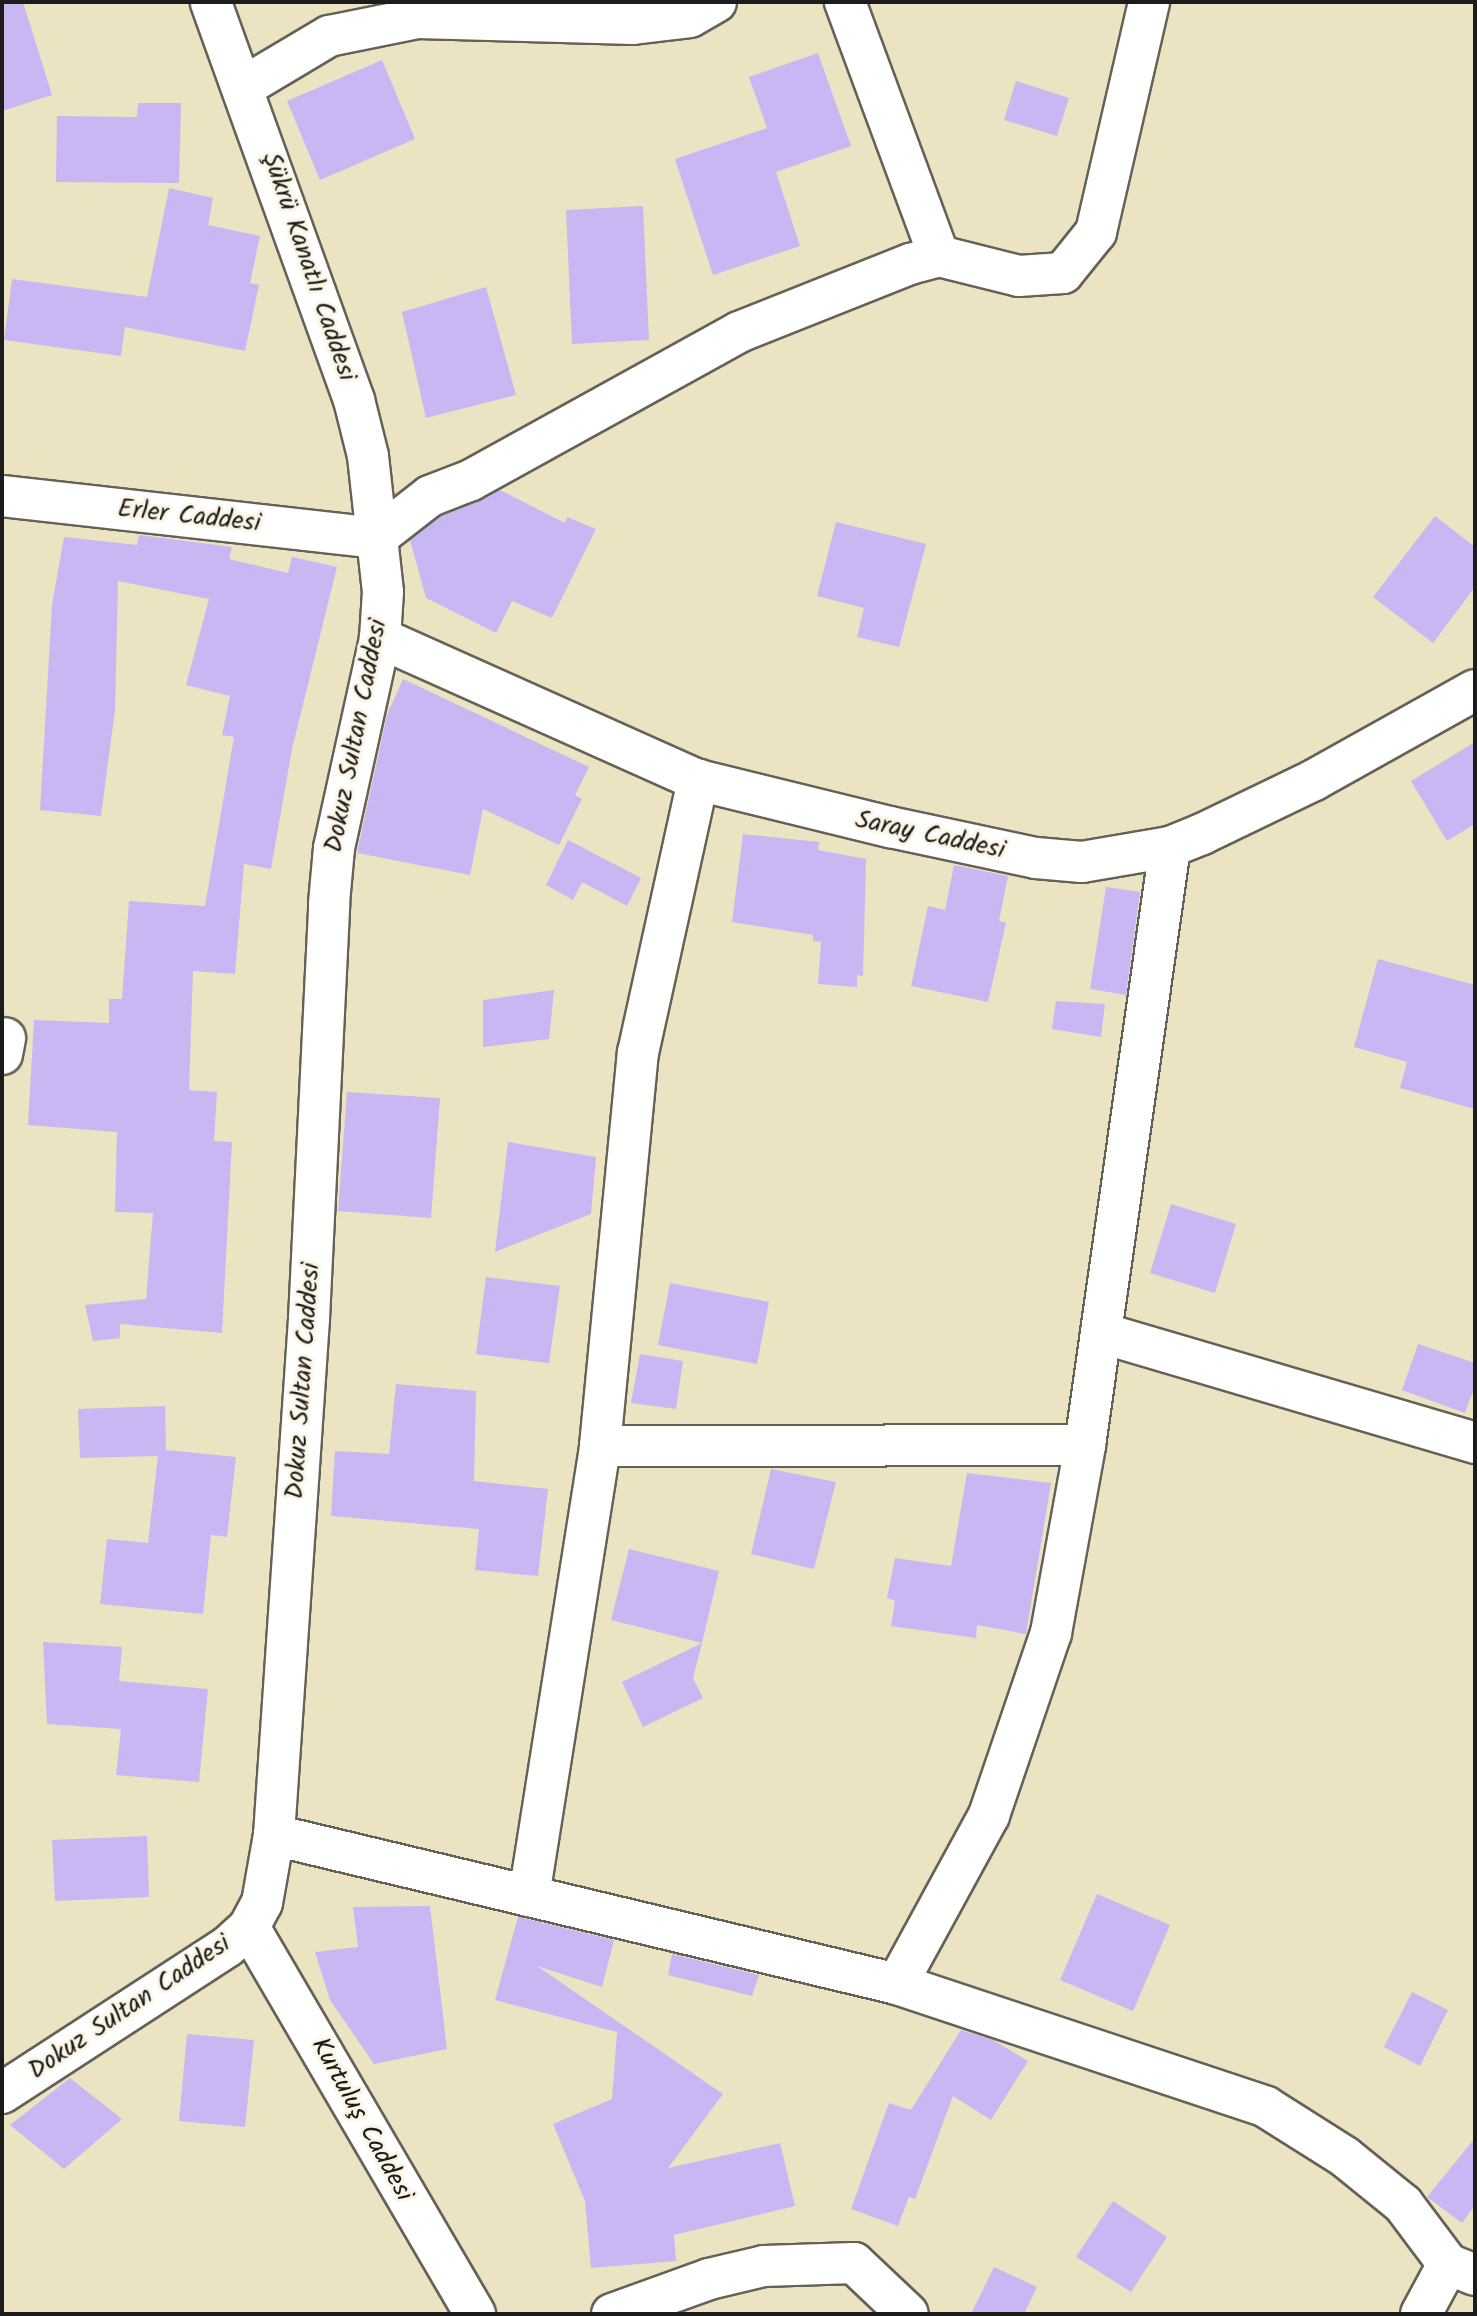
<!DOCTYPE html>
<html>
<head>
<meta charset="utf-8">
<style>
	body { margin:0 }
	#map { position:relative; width:1477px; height:2316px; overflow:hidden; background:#ebe3c2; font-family:Kalam,sans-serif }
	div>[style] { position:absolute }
	.building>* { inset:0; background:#c9b7f3 }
	.roads { filter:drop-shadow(2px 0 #646256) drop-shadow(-2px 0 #646256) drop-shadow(0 2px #646256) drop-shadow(0 -2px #646256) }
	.minor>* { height:40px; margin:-20px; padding:0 20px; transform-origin:20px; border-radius:20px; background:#fff }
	span { translate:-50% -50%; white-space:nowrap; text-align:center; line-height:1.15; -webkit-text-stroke:6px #fcf5e5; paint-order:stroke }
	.street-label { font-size:26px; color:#1c1c1c }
	.frame { position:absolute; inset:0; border:4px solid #1c1c1c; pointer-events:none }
</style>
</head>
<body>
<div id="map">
	<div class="building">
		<div style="clip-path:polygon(2px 2px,23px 2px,52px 95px,2px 111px)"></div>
		<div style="clip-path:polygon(818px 53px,851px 146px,776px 172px,800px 246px,713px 275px,675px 159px,767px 128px,749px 77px)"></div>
		<div style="clip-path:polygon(382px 60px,415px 139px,320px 180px,287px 101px)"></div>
		<div style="clip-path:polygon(1016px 81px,1069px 98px,1057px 136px,1004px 120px)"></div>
		<div style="clip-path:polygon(138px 103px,181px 103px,179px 183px,56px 182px,57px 116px,137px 117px)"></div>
		<div style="clip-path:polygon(169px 188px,213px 198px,208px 225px,260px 236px,250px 283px,259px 285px,245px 351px,125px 327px,121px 356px,4px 340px,12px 279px,147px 297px)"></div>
		<div style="clip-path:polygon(643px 206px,649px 340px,572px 344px,566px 210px)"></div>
		<div style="clip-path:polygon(486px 287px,516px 395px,426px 418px,402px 312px)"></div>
		<div style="clip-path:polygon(500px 490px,565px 523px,567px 517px,596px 529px,552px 618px,512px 601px,496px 633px,426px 598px,410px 540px,441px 516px)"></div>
		<div style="clip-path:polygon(1435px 516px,1475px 547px,1475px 587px,1433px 643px,1373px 597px)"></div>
		<div style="clip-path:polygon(836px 522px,926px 544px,899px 647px,857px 637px,864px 608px,817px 596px)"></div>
		<div style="clip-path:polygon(139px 535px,232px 547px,229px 559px,288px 573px,292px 557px,337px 567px,292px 749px,271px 869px,244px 864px,235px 974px,193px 971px,189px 1090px,217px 1092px,214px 1141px,232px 1142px,222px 1333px,120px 1324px,120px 1338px,93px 1341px,85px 1305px,146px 1299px,153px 1213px,115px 1212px,117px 1132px,28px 1125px,34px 1020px,109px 1023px,109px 999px,122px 999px,129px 901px,205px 906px,234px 737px,222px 735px,230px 696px,186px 685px,209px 599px,118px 581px,115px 710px,101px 816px,40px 810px,52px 605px,64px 537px,137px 545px)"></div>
		<div style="clip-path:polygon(403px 679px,589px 767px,575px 795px,582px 799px,559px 845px,483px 809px,470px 875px,357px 853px,387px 715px)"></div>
		<div style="clip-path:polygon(1475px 742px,1475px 824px,1447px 841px,1411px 781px)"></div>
		<div style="clip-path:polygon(743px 834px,819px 842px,818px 850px,866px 859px,863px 976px,857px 975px,857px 987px,818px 984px,821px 942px,813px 941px,813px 935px,732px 922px)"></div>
		<div style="clip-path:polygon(568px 840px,641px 878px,627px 906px,582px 882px,573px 900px,546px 885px)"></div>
		<div style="clip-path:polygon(954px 865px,1008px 876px,999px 921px,1006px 923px,988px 1002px,911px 986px,928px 906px,945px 910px)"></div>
		<div style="clip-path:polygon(1106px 887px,1140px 892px,1126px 995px,1090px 989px)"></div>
		<div style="clip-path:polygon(1378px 959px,1475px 985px,1475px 1109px,1400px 1088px,1407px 1062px,1354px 1047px)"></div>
		<div style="clip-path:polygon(554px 990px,549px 1039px,483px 1047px,483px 1000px)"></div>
		<div style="clip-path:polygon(1056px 1001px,1105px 1004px,1101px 1037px,1052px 1029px)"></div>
		<div style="clip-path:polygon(347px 1092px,440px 1098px,431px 1218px,338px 1211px)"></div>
		<div style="clip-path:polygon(508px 1142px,596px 1157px,591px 1214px,495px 1252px)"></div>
		<div style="clip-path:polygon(1171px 1204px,1236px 1224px,1215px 1293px,1150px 1273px)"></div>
		<div style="clip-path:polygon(486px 1277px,560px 1286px,549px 1363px,476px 1354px)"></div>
		<div style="clip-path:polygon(670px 1283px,769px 1302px,757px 1364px,658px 1345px)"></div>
		<div style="clip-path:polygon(1418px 1344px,1475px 1363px,1475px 1386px,1465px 1413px,1402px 1390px)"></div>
		<div style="clip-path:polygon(640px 1354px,683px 1361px,676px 1409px,631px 1403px)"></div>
		<div style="clip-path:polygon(396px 1384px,476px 1391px,474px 1481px,548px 1489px,538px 1576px,475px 1570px,479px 1529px,331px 1516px,335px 1451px,389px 1454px)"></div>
		<div style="clip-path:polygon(165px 1406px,166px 1450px,236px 1457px,227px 1537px,211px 1535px,203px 1614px,100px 1604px,107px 1539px,148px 1543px,158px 1456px,80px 1458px,78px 1409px)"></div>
		<div style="clip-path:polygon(771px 1469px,836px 1482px,814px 1569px,751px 1554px)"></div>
		<div style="clip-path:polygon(967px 1473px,1051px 1483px,1026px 1634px,977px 1625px,976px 1638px,891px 1626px,895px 1601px,887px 1598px,895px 1558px,951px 1566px)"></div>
		<div style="clip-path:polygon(629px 1549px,719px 1571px,702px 1643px,611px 1620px)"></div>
		<div style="clip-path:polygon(43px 1642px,122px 1647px,119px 1681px,208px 1689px,199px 1782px,116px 1775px,121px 1729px,47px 1724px)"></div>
		<div style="clip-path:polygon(702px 1643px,693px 1678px,703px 1698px,643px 1727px,622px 1682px)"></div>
		<div style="clip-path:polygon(147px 1836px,149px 1897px,55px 1901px,52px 1840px)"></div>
		<div style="clip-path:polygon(1097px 1894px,1170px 1925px,1133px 2011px,1060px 1980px)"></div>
		<div style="clip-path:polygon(430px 1906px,447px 2049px,374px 2064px,330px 2000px,315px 1952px,358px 1947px,353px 1907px)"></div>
		<div style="clip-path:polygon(518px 1917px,614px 1940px,602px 1987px,537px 1966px,723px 2094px,668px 2168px,780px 2143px,795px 2206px,674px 2235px,676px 2261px,591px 2268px,585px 2201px,553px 2124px,612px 2099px,617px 2032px,495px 2000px)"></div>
		<div style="clip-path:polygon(672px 1954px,759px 1975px,752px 1996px,668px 1975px)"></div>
		<div style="clip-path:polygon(1412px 1992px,1448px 2010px,1420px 2066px,1384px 2047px)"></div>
		<div style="clip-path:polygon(961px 2030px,993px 2040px,1028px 2061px,991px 2120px,953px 2096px,915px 2199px,909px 2197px,898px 2226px,851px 2209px,889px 2103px,911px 2110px)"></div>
		<div style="clip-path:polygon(187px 2034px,254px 2040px,245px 2127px,179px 2121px)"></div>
		<div style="clip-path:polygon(70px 2078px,122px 2119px,64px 2169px,10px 2125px)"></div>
		<div style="clip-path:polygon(1475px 2138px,1475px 2205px,1462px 2223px,1427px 2197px)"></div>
		<div style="clip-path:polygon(1113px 2201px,1167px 2237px,1131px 2292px,1076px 2257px)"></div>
		<div style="clip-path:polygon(994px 2267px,1037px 2287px,1024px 2314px,971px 2314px)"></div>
	</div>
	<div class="roads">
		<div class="minor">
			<div style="left:845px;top:2px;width:271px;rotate:69.7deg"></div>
			<div style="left:245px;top:86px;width:98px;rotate:-30.8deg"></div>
			<div style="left:329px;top:36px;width:91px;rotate:-11.4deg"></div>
			<div style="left:418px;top:18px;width:215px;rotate:1.6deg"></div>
			<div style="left:633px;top:24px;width:57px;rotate:-7deg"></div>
			<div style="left:690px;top:17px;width:30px;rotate:-30deg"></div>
			<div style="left:2px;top:496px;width:376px;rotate:6.4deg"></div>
			<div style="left:376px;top:538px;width:68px;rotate:-37.9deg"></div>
			<div style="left:430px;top:496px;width:44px;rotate:-21.3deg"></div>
			<div style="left:471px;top:480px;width:306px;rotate:-28.9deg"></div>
			<div style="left:739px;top:332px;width:184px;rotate:-21.7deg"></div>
			<div style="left:910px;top:264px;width:30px;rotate:-15deg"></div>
			<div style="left:939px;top:256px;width:82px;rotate:14deg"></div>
			<div style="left:1019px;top:276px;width:44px;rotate:-3.9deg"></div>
			<div style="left:1063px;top:273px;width:53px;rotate:-51.2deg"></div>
			<div style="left:1096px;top:232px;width:236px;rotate:-77deg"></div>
			<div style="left:380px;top:638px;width:348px;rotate:24.1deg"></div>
			<div style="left:698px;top:780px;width:198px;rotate:13.8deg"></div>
			<div style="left:890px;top:827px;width:149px;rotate:12deg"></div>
			<div style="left:1036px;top:858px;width:46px;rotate:5deg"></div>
			<div style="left:1082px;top:862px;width:89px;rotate:-9.7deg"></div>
			<div style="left:1170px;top:847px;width:35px;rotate:-22deg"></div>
			<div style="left:1202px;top:834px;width:124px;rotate:-25.7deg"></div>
			<div style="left:1314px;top:780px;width:184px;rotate:-29.2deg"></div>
			<div style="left:2px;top:1054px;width:16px;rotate:-79deg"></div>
			<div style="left:1102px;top:1333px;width:389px;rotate:16.4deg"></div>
			<div style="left:600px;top:1446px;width:485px;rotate:-0.1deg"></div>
			<div style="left:274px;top:1835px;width:641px;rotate:13.45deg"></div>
			<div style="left:897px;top:1984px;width:389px;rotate:18.4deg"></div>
			<div style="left:1266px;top:2107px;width:93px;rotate:32.3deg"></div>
			<div style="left:1345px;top:2157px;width:75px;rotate:39deg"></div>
			<div style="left:1403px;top:2204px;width:75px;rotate:53.1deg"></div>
			<div style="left:1448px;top:2264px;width:29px;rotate:22deg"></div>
			<div style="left:529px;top:1896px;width:456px;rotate:-81deg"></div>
			<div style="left:600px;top:1446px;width:395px;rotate:-84.5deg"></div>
			<div style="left:638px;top:1053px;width:280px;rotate:-77.6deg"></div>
			<div style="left:249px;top:1927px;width:448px;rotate:59.7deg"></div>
			<div style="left:897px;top:1984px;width:192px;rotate:-61.4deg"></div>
			<div style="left:989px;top:1815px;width:192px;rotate:-71.2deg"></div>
			<div style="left:1051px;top:1633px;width:191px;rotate:-79.7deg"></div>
			<div style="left:1085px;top:1445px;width:604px;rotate:-81.91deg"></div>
			<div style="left:2px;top:2093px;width:268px;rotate:-33deg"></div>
			<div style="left:227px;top:1947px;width:30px;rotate:-42deg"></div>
			<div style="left:249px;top:1927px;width:27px;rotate:-62deg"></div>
			<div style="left:262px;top:1903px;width:69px;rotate:-80deg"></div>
			<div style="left:274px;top:1835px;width:517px;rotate:-86.12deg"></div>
			<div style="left:309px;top:1319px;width:416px;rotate:-87.2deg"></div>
			<div style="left:329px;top:903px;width:55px;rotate:-84.8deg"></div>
			<div style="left:334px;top:848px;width:215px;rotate:-77.6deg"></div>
			<div style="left:380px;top:638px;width:46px;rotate:-86.3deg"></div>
			<div style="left:383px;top:592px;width:137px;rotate:-96.3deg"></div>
			<div style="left:368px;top:456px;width:58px;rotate:-104deg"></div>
			<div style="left:354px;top:400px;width:423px;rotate:-109.8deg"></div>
			<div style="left:612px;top:2314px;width:103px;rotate:-19.8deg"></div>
			<div style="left:709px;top:2279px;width:57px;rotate:-13.3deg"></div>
			<div style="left:764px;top:2266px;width:90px;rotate:-1.9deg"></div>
			<div style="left:854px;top:2263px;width:74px;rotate:43.4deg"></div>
			<div style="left:1421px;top:2314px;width:57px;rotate:-61.6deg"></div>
		</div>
	</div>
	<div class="street-label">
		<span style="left:308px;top:267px;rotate:71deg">Şükrü Kanatlı Caddesi</span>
		<span style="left:189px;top:517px;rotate:6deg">Erler Caddesi</span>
		<span style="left:357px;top:736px;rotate:-79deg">Dokuz Sultan Caddesi</span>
		<span style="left:930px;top:836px;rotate:12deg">Saray Caddesi</span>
		<span style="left:304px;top:1381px;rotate:-86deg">Dokuz Sultan Caddesi</span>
		<span style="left:130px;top:2008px;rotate:-34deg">Dokuz Sultan Caddesi</span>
		<span style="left:361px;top:2120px;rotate:61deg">Kurtuluş Caddesi</span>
	</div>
	<div class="frame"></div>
</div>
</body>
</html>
